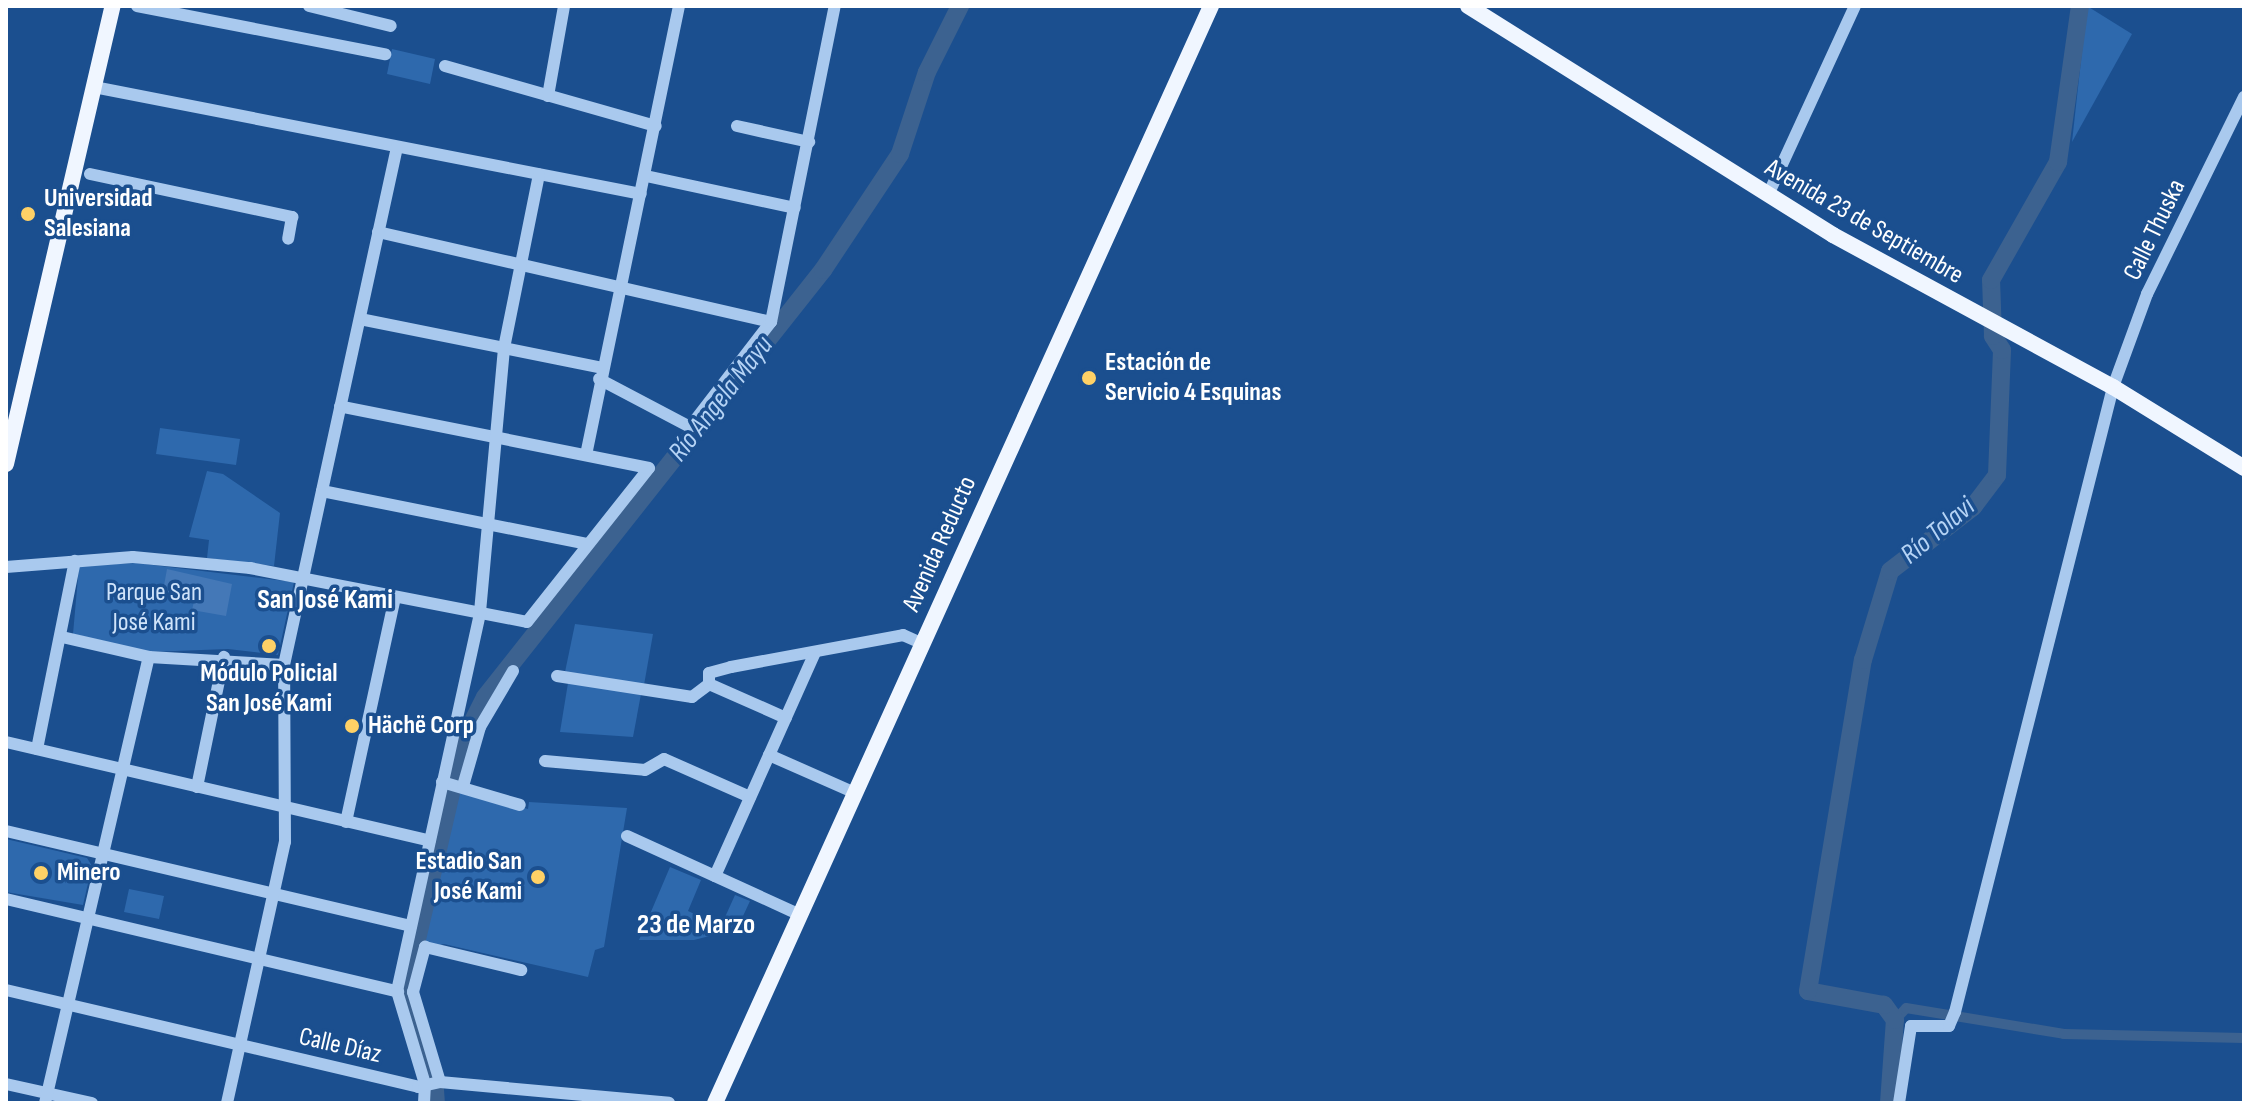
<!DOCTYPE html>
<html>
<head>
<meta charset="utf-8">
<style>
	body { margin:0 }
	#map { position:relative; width:2250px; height:1109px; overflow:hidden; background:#1b4f8f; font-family:"Sofia Sans Condensed",sans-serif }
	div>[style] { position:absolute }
	.green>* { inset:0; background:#2e69ad }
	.canal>* { height:10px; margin:-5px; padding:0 5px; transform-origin:5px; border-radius:5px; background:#3c6290 }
	.river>* { height:18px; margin:-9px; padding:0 9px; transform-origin:9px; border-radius:9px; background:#3c6290 }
	.building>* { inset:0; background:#4478b7 }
	.minor>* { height:12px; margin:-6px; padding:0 6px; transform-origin:6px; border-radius:6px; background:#a9c9ee }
	.major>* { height:16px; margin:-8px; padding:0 8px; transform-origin:8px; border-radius:8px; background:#f0f6ff }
	.dots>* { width:22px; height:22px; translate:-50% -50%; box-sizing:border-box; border:4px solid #1b4f8f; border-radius:50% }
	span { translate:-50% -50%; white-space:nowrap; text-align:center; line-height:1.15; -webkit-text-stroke:7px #1b4f8f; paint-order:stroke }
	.poi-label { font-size:26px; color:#fff; font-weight:700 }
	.left { translate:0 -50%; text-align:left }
	.right { translate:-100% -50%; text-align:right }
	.street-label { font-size:26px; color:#fff }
	.park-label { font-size:26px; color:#cfe3fa }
	.water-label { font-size:28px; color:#b5d3f5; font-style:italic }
	.neighbourhood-label { font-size:28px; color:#fff; font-weight:700 }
	.frame { position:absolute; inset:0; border:8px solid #fff; pointer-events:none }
</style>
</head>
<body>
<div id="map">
	<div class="green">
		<div style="clip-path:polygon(2087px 6px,2132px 34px,2072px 142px)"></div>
		<div style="clip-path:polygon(392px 49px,435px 59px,430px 84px,387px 74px)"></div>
		<div style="clip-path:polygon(160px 428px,240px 439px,236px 465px,156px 454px)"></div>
		<div style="clip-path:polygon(207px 471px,223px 474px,280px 513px,274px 566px,207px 558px,209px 540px,189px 537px)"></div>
		<div style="clip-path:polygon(136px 563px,294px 582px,278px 655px,228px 649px,149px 652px,73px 634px,79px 566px)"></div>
		<div style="clip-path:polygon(575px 624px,653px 634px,644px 685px,565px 672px)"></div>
		<div style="clip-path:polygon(568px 683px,641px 694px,633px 737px,560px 732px)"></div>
		<div style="clip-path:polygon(446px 786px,528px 809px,529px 802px,627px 808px,604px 947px,595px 950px,588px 977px,444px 944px,409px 952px)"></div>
		<div style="clip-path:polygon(6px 839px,87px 858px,92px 866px,83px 905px,6px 892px)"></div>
		<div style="clip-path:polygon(670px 867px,701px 880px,688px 911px,721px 926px,735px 895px,750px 901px,737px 929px,694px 940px,639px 940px)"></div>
		<div style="clip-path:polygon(129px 889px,164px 896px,159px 919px,124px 912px)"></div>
	</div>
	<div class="canal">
		<div style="left:1895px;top:1020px;width:16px;rotate:-47deg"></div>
		<div style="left:1906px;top:1008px;width:160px;rotate:9.3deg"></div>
		<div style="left:2064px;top:1034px;width:180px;rotate:1.3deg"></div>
	</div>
	<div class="river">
		<div style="left:457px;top:774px;width:40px;rotate:-77deg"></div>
		<div style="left:466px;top:735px;width:42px;rotate:-63.4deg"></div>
		<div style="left:485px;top:697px;width:545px;rotate:-51.64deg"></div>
		<div style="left:823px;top:270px;width:139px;rotate:-56.4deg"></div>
		<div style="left:900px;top:154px;width:86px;rotate:-71.8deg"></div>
		<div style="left:927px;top:72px;width:74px;rotate:-63.4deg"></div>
		<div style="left:431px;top:1074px;width:87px;rotate:-107.4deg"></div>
		<div style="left:405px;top:991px;width:203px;rotate:-76.9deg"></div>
		<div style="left:435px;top:1090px;width:13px;rotate:86deg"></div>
		<div style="left:1889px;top:1103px;width:83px;rotate:-85.9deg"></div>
		<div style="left:1895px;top:1020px;width:19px;rotate:-126deg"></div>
		<div style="left:1884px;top:1005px;width:77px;rotate:-169.6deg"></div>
		<div style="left:1808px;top:991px;width:336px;rotate:-80.6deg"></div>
		<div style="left:1863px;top:660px;width:93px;rotate:-73.1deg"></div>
		<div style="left:1890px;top:571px;width:105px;rotate:-37.6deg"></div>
		<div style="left:1973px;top:507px;width:40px;rotate:-53deg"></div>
		<div style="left:1997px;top:475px;width:125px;rotate:-87.7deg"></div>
		<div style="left:2002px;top:350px;width:17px;rotate:-123deg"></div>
		<div style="left:1993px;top:336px;width:56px;rotate:-92deg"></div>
		<div style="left:1991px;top:280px;width:136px;rotate:-60.4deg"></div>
		<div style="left:2058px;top:162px;width:158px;rotate:-82deg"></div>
	</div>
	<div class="building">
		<div style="clip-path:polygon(167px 569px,232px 584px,226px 616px,192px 610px,195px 597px,163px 591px)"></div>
	</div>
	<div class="minor">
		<div style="left:137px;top:6px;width:253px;rotate:11deg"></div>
		<div style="left:309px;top:6px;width:84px;rotate:13.7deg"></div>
		<div style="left:445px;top:66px;width:219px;rotate:15.9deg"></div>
		<div style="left:94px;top:87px;width:557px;rotate:11.07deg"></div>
		<div style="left:548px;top:96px;width:91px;rotate:-79.9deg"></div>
		<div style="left:737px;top:126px;width:74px;rotate:12.5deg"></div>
		<div style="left:90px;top:174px;width:207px;rotate:12deg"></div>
		<div style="left:292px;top:217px;width:22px;rotate:100deg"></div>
		<div style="left:646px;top:176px;width:152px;rotate:12.1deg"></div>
		<div style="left:1768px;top:195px;width:208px;rotate:-65.3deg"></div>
		<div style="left:378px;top:232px;width:403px;rotate:12.9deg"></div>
		<div style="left:360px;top:319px;width:247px;rotate:11.4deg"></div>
		<div style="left:599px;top:379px;width:103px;rotate:27.8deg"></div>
		<div style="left:690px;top:427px;width:133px;rotate:-52.4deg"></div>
		<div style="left:771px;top:322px;width:322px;rotate:-78.6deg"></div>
		<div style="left:586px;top:455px;width:459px;rotate:-78.3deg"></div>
		<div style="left:322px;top:491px;width:270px;rotate:11.3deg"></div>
		<div style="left:6px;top:567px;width:127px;rotate:-4.5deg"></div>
		<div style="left:133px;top:557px;width:118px;rotate:5.4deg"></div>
		<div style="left:250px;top:568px;width:282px;rotate:11deg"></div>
		<div style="left:527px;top:622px;width:196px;rotate:-51.6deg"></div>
		<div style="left:649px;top:468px;width:315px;rotate:-168.7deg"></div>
		<div style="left:62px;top:637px;width:89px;rotate:12.9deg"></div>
		<div style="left:149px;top:657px;width:135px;rotate:3.4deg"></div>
		<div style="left:557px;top:676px;width:137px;rotate:8.8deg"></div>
		<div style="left:692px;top:697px;width:21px;rotate:-37deg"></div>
		<div style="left:709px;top:684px;width:84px;rotate:23.8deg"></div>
		<div style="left:709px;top:684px;width:11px;rotate:-90deg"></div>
		<div style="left:709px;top:673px;width:23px;rotate:-15deg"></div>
		<div style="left:731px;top:667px;width:175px;rotate:-10.5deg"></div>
		<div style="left:903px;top:635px;width:20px;rotate:24deg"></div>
		<div style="left:6px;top:742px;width:435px;rotate:13.1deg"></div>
		<div style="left:37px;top:749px;width:192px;rotate:-78.6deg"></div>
		<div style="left:769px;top:755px;width:92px;rotate:23.8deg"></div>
		<div style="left:545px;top:761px;width:100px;rotate:5.1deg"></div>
		<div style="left:645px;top:770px;width:22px;rotate:-30deg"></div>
		<div style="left:664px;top:759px;width:94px;rotate:23.8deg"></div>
		<div style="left:442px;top:782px;width:81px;rotate:16.4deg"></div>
		<div style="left:463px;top:786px;width:61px;rotate:-73.9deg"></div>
		<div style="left:480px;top:727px;width:65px;rotate:-59.5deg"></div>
		<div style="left:197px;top:787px;width:133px;rotate:-78.3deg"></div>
		<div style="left:346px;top:822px;width:229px;rotate:-77.7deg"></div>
		<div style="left:6px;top:831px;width:416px;rotate:13.2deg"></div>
		<div style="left:627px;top:836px;width:188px;rotate:24.5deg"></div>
		<div style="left:715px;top:876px;width:245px;rotate:-65.9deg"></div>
		<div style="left:6px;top:899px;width:403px;rotate:13.3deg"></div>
		<div style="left:6px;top:990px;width:423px;rotate:13.2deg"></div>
		<div style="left:418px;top:1087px;width:23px;rotate:-13deg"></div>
		<div style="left:440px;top:1082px;width:230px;rotate:5.2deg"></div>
		<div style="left:440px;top:1082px;width:94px;rotate:-106.7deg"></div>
		<div style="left:413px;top:992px;width:47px;rotate:-75.1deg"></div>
		<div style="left:425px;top:947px;width:99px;rotate:13.5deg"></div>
		<div style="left:6px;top:1084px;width:88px;rotate:12.5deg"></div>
		<div style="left:45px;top:1103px;width:458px;rotate:-76.9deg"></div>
		<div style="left:227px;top:1103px;width:267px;rotate:-77.5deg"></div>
		<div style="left:285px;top:842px;width:177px;rotate:-90.3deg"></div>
		<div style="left:284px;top:665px;width:530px;rotate:-77.69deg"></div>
		<div style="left:424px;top:1103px;width:19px;rotate:-87deg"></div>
		<div style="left:425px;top:1084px;width:97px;rotate:-106.8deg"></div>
		<div style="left:397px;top:991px;width:388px;rotate:-77.6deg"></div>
		<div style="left:480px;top:612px;width:265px;rotate:-84.8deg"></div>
		<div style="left:504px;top:348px;width:177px;rotate:-78.6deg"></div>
		<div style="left:1899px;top:1103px;width:78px;rotate:-81.1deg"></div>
		<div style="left:1911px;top:1026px;width:38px"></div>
		<div style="left:1949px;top:1026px;width:15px;rotate:-67deg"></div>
		<div style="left:1955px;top:1012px;width:645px;rotate:-75.81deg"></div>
		<div style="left:2113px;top:387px;width:99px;rotate:-69.9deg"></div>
		<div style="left:2147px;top:294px;width:220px;rotate:-63.8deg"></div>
	</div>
	<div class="major">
		<div style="left:1468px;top:6px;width:431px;rotate:32.1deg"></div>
		<div style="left:1833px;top:235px;width:319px;rotate:28.5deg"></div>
		<div style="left:2113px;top:387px;width:154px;rotate:31.7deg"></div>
		<div style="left:6px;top:464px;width:470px;rotate:-76.9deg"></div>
		<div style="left:715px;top:1103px;width:1204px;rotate:-65.67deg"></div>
	</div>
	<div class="dots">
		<div style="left:28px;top:214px;background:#ffd166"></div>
		<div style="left:1089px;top:378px;background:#ffd166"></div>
		<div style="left:269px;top:646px;background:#ffd166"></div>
		<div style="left:352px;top:726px;background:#ffd166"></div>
		<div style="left:41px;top:873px;background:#ffd166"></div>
		<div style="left:538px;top:877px;background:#ffd166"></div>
	</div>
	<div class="poi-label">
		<span class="left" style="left:44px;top:214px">Universidad<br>Salesiana</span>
		<span class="left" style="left:1105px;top:378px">Estación de<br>Servicio 4 Esquinas</span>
		<span style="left:269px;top:689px">Módulo Policial<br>San José Kami</span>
		<span class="left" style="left:368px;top:726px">Hächë Corp</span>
		<span class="right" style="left:522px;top:877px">Estadio San<br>José Kami</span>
		<span class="left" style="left:57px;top:873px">Minero</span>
	</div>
	<div class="street-label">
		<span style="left:1864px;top:222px;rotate:30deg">Avenida 23 de Septiembre</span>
		<span style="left:2155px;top:230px;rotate:-64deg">Calle Thuska</span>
		<span style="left:940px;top:544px;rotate:-66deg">Avenida Reducto</span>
		<span style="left:340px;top:1046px;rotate:13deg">Calle Díaz</span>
	</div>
	<div class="park-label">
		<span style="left:154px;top:608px">Parque San<br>José Kami</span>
	</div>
	<div class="water-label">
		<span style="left:721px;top:399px;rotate:-52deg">Río Angela Mayu</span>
		<span style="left:1938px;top:531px;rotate:-40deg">Río Tolavi</span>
	</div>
	<div class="neighbourhood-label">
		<span style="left:325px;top:600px">San José Kami</span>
		<span style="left:696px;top:925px">23 de Marzo</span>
	</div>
	<div class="frame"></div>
</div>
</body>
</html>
